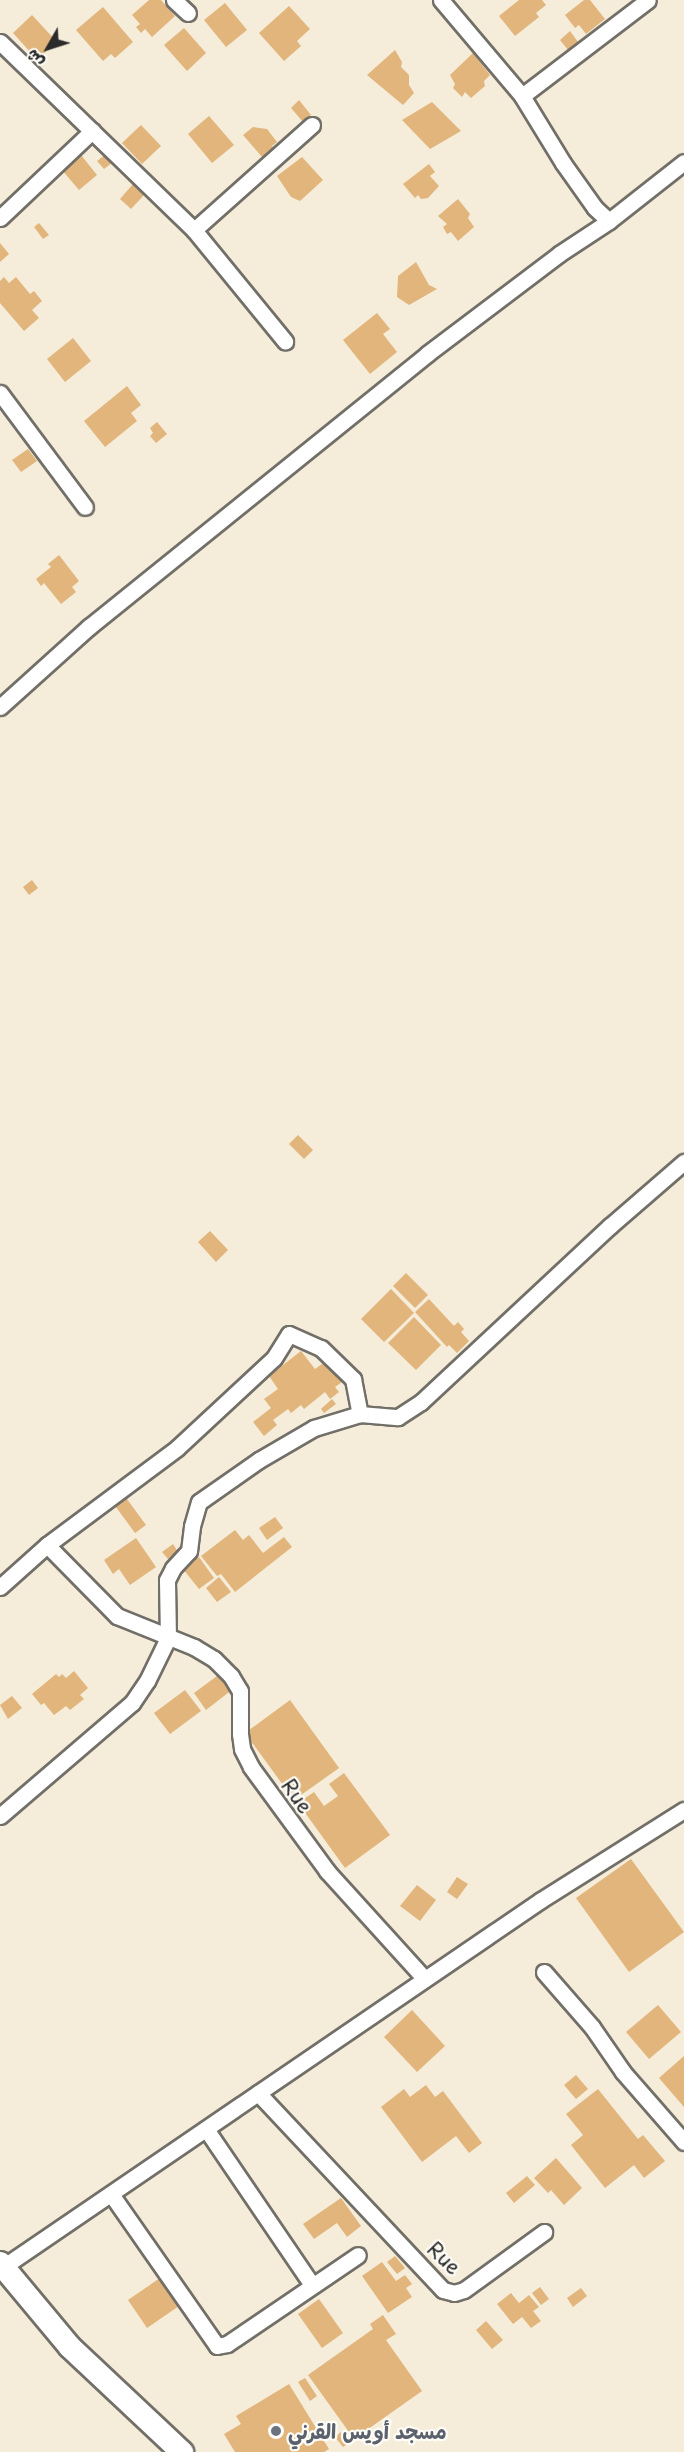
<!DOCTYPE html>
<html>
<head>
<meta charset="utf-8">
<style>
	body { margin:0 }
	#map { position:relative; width:684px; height:2452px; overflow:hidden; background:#f5edd9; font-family:"Playpen Sans","Playpen Sans Arabic",sans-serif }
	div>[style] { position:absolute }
	.building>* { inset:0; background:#e1b57b }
	.roads { filter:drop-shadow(2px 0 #726f68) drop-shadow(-2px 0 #726f68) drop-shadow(0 2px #726f68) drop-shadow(0 -2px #726f68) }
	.street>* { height:15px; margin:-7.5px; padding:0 7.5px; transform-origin:7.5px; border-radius:7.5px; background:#fff }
	.secondary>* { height:22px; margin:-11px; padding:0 11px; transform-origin:11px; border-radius:11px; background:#fff }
	.dots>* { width:16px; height:16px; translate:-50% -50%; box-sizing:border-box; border:3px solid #fdfcf7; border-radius:50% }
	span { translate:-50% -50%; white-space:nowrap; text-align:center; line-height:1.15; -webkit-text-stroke:4.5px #fdfcf7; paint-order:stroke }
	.street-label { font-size:20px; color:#2b2b2b }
	.worship-label { font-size:20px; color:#5b616d; font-weight:700 }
	.left { translate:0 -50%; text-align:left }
	.north { position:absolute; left:18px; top:18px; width:60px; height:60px; -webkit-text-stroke:4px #fdfcf7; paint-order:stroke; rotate:231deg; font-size:16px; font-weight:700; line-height:24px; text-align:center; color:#2b2b2b }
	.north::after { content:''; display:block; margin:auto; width:21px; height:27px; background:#2b2b2b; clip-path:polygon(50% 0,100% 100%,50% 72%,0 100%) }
</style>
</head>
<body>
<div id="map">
	<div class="building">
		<div style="clip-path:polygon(149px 0,161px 0,175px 16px,152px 37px,145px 29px,141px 33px,136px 27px,140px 24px,132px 15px)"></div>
		<div style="clip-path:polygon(519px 0,542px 0,546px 5px,536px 13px,539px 17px,515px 36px,499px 16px)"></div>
		<div style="clip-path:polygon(584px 0,590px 0,605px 19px,586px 34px,579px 25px,575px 28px,565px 15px)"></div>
		<div style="clip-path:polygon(225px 3px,247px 30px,226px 47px,204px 20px)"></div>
		<div style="clip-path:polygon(289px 6px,310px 29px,297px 41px,301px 46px,284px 61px,259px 33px)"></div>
		<div style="clip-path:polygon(103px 7px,133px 42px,115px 58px,111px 54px,103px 61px,76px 30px)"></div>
		<div style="clip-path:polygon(32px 15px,57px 42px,42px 55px,37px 50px,32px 54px,13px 33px)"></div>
		<div style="clip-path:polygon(184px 28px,206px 53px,187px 71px,164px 45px)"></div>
		<div style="clip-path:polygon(570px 31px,578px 42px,568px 50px,560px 40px)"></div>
		<div style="clip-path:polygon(395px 50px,402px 62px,401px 67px,409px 75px,409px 85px,414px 93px,403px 105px,367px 75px)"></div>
		<div style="clip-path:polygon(473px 53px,490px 75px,484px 81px,485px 86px,471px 98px,465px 92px,462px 97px,453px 88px,455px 84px,450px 75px)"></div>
		<div style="clip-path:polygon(299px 100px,311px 115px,303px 122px,291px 108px)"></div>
		<div style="clip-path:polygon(432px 102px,461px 131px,430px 149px,402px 120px)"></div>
		<div style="clip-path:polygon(209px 116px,234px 145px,212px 163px,188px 134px)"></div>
		<div style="clip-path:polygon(141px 125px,161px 146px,142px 164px,122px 143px)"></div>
		<div style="clip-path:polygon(253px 127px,267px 129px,277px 142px,272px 146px,274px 149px,263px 158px,243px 135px)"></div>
		<div style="clip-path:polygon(106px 154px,113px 162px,104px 169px,97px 161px)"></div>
		<div style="clip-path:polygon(81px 155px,97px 175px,79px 190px,62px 170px)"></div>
		<div style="clip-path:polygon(302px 157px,323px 180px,300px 201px,291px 197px,277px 176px)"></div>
		<div style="clip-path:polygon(429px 164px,435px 172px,430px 176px,439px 186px,428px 198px,421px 199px,418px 195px,415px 198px,403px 184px)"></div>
		<div style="clip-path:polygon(133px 184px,144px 195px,131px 209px,120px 199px)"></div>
		<div style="clip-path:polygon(458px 199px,470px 214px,468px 218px,474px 227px,458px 241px,451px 232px,447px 234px,443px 227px,447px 224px,438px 216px)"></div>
		<div style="clip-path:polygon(39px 223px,49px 235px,43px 239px,34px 227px)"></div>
		<div style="clip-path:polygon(0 243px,9px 254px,0 262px)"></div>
		<div style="clip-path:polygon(416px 262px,429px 285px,437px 289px,409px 305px,397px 297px,398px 276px)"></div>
		<div style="clip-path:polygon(4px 277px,9px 283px,16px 277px,30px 294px,34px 291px,42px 301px,32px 310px,39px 318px,24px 331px,0 303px,0 281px)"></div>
		<div style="clip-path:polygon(377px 313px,390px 329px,383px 334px,397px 352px,370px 374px,343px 340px)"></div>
		<div style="clip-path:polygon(73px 338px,91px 361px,65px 382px,47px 359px)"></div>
		<div style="clip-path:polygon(127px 386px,141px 405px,131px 413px,137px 421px,105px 447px,84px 421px)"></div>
		<div style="clip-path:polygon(157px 422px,167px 434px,156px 443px,150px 436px,153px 433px,150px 428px)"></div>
		<div style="clip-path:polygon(28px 449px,37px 461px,21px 472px,12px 460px)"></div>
		<div style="clip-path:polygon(59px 555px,79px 581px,72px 587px,76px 592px,61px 604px,44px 583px,41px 586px,36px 579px,51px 567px,48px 564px)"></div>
		<div style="clip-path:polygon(32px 880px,38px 888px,29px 895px,23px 887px)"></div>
		<div style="clip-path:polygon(298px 1135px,313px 1150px,304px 1159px,289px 1144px)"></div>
		<div style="clip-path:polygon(210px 1231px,228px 1250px,216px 1262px,198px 1242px)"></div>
		<div style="clip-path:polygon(406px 1273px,428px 1295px,415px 1308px,393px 1286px)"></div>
		<div style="clip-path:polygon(391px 1289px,414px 1313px,384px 1342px,361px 1319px)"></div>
		<div style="clip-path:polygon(429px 1299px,454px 1326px,458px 1322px,464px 1329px,461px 1332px,469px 1341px,457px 1353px,449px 1345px,447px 1347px,415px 1312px)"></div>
		<div style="clip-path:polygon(414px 1317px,441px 1345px,416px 1370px,388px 1343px)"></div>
		<div style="clip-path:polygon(301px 1351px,315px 1369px,326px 1361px,342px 1382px,335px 1387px,339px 1392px,330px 1399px,325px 1392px,304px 1409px,301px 1405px,291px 1413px,288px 1409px,273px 1420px,277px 1425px,264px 1436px,253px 1422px,271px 1408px,264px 1399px,278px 1389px,269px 1376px)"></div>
		<div style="clip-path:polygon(332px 1399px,336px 1404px,324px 1413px,321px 1409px)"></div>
		<div style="clip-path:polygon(124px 1495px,146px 1525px,135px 1533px,113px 1503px)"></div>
		<div style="clip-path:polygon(275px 1517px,283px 1528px,267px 1540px,259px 1528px)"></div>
		<div style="clip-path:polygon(235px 1530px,243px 1540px,249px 1535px,263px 1553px,284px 1537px,292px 1547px,235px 1592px,221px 1574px,217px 1576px,201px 1556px)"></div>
		<div style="clip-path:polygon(136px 1538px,156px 1567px,130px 1585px,119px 1569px,113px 1574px,104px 1560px)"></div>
		<div style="clip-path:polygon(173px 1544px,178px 1552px,168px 1559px,162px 1552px)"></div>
		<div style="clip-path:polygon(199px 1557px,214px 1578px,199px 1589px,183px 1569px)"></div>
		<div style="clip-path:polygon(219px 1577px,231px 1592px,217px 1602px,206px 1588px)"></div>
		<div style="clip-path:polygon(74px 1671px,88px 1688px,80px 1695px,84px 1699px,70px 1710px,66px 1706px,54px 1715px,44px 1703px,41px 1705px,32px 1694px,56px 1674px,59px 1677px,62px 1674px,66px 1678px)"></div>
		<div style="clip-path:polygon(221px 1673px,233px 1689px,206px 1710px,194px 1693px)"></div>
		<div style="clip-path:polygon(185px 1690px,201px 1711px,170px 1734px,154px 1713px)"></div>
		<div style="clip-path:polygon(12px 1696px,22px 1708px,8px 1719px,0 1705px)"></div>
		<div style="clip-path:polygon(290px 1700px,339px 1768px,294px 1800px,245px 1733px)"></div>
		<div style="clip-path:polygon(344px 1773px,390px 1835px,345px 1868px,298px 1803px,314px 1792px,324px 1806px,338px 1796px,329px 1784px)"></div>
		<div style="clip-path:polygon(631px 1859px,684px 1932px,629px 1972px,576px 1898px)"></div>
		<div style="clip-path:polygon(457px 1877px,468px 1884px,457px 1899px,447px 1892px)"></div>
		<div style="clip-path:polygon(417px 1885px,436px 1900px,420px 1921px,400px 1906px)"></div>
		<div style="clip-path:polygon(658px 2005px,681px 2032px,649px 2059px,626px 2032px)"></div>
		<div style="clip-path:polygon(412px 2010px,445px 2046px,417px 2072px,384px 2037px)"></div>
		<div style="clip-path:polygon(684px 2056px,684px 2107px,659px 2078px)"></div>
		<div style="clip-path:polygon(576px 2075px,588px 2089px,576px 2099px,564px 2085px)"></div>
		<div style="clip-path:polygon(426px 2085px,435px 2097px,443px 2091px,482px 2143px,469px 2153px,456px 2136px,422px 2162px,381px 2107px,404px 2089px,410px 2097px)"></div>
		<div style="clip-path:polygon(598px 2089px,638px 2139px,643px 2135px,665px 2161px,644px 2178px,634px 2165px,605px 2188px,571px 2145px,583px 2135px,566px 2114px)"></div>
		<div style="clip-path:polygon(556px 2158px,582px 2188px,564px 2205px,551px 2190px,548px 2193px,534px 2178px)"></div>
		<div style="clip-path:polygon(527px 2176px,535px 2185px,514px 2203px,506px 2193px)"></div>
		<div style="clip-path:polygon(341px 2198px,361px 2226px,347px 2237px,337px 2223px,314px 2239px,303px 2224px)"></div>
		<div style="clip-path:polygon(395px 2256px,405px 2268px,397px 2274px,387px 2262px)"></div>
		<div style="clip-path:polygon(382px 2262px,396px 2281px,405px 2275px,412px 2284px,406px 2288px,412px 2297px,388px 2313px,362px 2276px)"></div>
		<div style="clip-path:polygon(160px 2278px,179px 2306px,147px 2328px,128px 2300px)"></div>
		<div style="clip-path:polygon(540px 2287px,549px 2299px,541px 2305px,532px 2293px)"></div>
		<div style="clip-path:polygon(581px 2288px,587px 2296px,573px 2307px,567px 2298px)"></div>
		<div style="clip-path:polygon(511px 2293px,519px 2303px,529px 2295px,539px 2307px,533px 2311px,541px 2321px,531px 2328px,522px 2317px,513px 2324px,497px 2304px)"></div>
		<div style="clip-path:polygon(319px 2299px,343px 2333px,322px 2348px,298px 2314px)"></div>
		<div style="clip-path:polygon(383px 2315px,396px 2334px,386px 2340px,422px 2391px,354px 2439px,308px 2375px,373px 2329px,370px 2324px)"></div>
		<div style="clip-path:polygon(486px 2321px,503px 2340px,492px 2349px,476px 2330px)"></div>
		<div style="clip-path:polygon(305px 2378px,317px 2396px,310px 2401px,298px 2382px)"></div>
		<div style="clip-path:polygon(289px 2384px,329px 2449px,324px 2452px,235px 2452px,224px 2434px,241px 2424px,236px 2416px)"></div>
		<div style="clip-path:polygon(341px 2432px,349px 2443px,343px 2447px,335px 2437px)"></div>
	</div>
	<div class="roads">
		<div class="street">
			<div style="left:174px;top:0;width:19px;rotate:43deg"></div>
			<div style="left:441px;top:0;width:126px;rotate:49.8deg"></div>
			<div style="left:522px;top:96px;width:79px;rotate:58.5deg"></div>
			<div style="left:563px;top:163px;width:55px;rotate:54.6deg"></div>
			<div style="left:595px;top:208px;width:19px;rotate:43deg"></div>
			<div style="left:0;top:42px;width:270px;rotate:44.1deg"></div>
			<div style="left:194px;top:230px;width:144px;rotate:50.7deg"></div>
			<div style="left:522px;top:96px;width:158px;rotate:-37.3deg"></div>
			<div style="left:0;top:218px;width:127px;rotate:-43.4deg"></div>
			<div style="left:194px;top:230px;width:158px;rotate:-41.7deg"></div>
			<div style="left:0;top:393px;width:142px;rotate:53.3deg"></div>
			<div style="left:0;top:707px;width:120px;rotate:-42deg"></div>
			<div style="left:89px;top:627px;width:434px;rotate:-38.9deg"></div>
			<div style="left:427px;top:354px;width:166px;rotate:-37.1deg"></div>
			<div style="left:559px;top:254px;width:60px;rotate:-33.4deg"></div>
			<div style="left:609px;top:221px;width:95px;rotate:-38.2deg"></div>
			<div style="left:47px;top:1545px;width:100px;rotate:45.4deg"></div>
			<div style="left:117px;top:1616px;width:83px;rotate:21.9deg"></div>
			<div style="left:194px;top:1647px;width:23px;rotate:31deg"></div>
			<div style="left:214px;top:1659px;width:24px;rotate:45deg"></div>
			<div style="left:231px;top:1676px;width:17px;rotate:59deg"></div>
			<div style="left:240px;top:1691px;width:43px;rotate:90deg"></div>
			<div style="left:240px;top:1734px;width:15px;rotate:82deg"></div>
			<div style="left:242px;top:1749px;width:20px;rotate:63deg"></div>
			<div style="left:251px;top:1767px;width:129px;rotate:53.8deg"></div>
			<div style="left:327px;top:1871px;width:144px;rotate:47.8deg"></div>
			<div style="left:0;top:1587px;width:63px;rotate:-41.8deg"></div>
			<div style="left:47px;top:1545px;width:162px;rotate:-36.7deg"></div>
			<div style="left:177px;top:1448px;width:132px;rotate:-42.9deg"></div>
			<div style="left:274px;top:1358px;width:28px;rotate:-58deg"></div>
			<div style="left:289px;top:1334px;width:35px;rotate:24deg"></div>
			<div style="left:321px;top:1348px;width:45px;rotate:44.1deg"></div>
			<div style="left:353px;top:1379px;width:36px;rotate:79deg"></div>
			<div style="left:0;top:1816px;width:174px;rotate:-40.6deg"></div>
			<div style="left:132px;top:1703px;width:27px;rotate:-56deg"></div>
			<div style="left:147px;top:1681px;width:48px;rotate:-64deg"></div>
			<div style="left:168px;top:1638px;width:58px;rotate:-91deg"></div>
			<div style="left:167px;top:1580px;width:13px;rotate:-63deg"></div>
			<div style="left:173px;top:1568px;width:23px;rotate:-47deg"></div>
			<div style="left:189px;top:1551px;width:25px;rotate:-83deg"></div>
			<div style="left:192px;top:1526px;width:25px;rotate:-74deg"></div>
			<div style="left:199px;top:1502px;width:73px;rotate:-35deg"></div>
			<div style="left:259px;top:1460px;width:64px;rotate:-30.2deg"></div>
			<div style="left:314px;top:1428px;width:48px;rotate:-16.9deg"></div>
			<div style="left:360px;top:1414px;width:38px;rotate:5deg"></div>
			<div style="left:398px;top:1417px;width:27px;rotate:-33deg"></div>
			<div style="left:421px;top:1402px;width:258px;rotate:-43deg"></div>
			<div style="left:610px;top:1226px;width:98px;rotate:-40.9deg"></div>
			<div style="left:544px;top:1972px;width:73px;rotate:48.9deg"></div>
			<div style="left:592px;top:2027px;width:55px;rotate:55.4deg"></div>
			<div style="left:623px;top:2072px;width:93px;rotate:48.9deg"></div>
			<div style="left:258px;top:2093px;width:270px;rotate:46.8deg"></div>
			<div style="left:443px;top:2290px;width:11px;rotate:15deg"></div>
			<div style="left:454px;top:2293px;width:10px;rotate:-17deg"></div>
			<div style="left:464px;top:2290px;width:99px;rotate:-35.9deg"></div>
			<div style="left:206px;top:2129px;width:189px;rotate:55.8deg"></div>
			<div style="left:111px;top:2194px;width:185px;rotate:55.1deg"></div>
			<div style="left:217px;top:2346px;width:10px;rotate:-11deg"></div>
			<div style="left:227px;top:2344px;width:158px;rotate:-34.2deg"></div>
			<div style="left:3px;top:2267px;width:651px;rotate:-34.3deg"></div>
			<div style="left:541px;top:1900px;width:169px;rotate:-32.2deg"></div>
		</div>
		<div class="secondary">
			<div style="left:0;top:2263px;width:109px;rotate:50.2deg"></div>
			<div style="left:70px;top:2347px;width:154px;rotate:43.2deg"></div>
		</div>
	</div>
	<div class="dots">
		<div style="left:276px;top:2431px;background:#6b7280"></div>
	</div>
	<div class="street-label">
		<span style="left:297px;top:1796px;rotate:54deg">Rue</span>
		<span style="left:444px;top:2258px;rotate:43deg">Rue</span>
	</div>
	<div class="worship-label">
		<span class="left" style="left:288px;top:2431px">مسجد أويس القرني</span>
	</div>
	<div class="north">ش</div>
</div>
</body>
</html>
